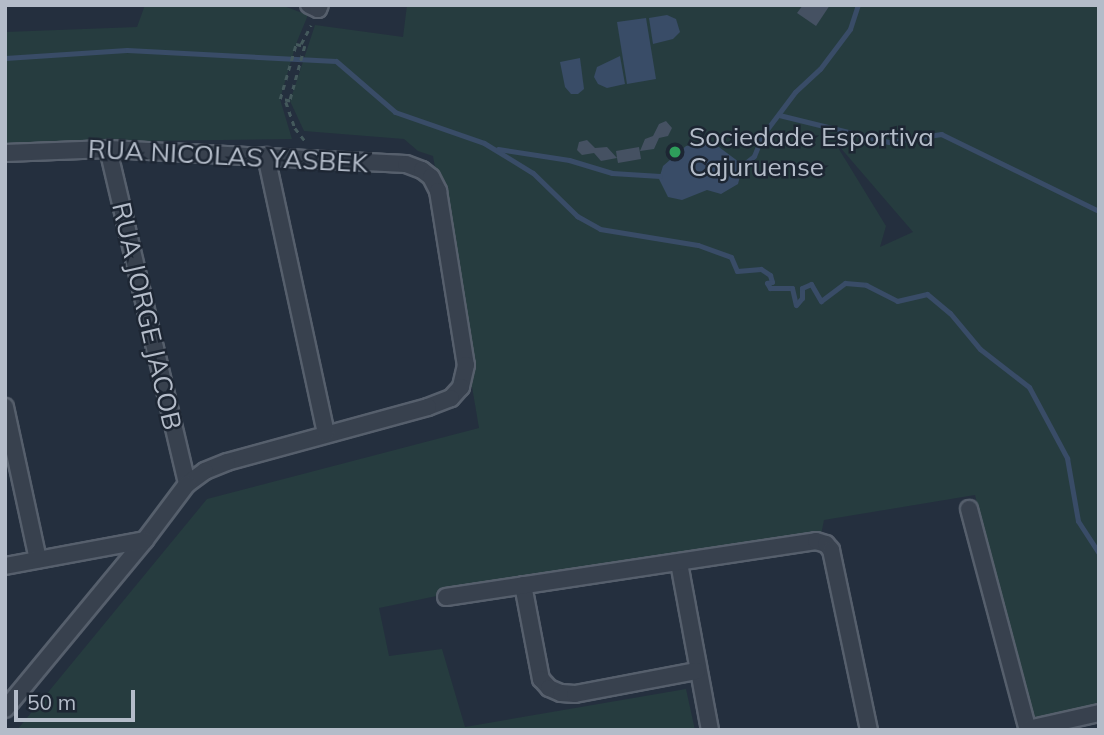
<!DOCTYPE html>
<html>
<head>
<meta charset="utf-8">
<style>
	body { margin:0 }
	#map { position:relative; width:1104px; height:735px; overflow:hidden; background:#242f3e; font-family:Mulish,sans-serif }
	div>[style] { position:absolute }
	.green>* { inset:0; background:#263c3f }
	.water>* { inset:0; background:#394c67 }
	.stream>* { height:5px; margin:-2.5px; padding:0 2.5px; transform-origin:2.5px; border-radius:2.5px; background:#394c67 }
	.building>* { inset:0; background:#455162 }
	.path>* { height:2.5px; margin-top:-1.25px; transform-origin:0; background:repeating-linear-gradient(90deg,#44595c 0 5px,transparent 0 10px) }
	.roads { filter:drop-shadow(2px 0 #565f6c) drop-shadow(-2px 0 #565f6c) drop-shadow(0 2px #565f6c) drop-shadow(0 -2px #565f6c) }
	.minor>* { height:16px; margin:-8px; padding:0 8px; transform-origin:8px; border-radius:8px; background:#38414e }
	.dots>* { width:19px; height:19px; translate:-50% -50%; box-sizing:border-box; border:4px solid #1d2633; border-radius:50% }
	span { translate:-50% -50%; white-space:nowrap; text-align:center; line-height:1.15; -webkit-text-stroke:5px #1d2633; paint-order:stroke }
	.poi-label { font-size:26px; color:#b4bcc9 }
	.left { translate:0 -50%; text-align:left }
	.street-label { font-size:26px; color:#b4bcc9 }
	.frame { position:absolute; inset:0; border:7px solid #b4bcc9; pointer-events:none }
	.scale { position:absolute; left:14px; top:690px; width:121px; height:32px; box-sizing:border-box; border:4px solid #b4bcc9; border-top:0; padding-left:9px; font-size:21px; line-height:24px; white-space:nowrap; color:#b4bcc9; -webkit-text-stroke:5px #1d2633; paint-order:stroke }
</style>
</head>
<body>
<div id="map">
	<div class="green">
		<div style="clip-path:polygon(145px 5px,281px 5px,308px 15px,296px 44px,280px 99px,292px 139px,5px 143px,5px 32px,137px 27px)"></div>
		<div style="clip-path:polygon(evenodd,407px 5px,1099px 5px,1099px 708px,1045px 721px,1028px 715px,975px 495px,824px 520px,821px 535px,514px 580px,379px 608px,389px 656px,442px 649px,465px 727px,686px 689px,695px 730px,17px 730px,207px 499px,479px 428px,433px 156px,418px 151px,404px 139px,304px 131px,290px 101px,315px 25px,403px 37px,407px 5px,837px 146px,839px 146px,913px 232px,880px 247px,886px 226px,837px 146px)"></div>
	</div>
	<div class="water">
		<div style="clip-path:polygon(667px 15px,676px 19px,680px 32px,673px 39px,653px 44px,649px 18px)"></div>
		<div style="clip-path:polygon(646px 18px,656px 79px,627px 84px,617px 22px)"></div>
		<div style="clip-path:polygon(620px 56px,625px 84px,607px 88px,598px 84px,594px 77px,597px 67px)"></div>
		<div style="clip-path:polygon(580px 58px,584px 89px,578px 94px,571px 94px,565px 87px,560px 62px)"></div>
		<div style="clip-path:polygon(702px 143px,715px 144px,743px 165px,738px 184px,721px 194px,707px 190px,682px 200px,668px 197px,659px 179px,663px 166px,686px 146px)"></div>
	</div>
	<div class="stream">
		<div style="left:5px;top:58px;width:122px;rotate:-3.8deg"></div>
		<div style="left:127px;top:50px;width:209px;rotate:3deg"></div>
		<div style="left:336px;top:61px;width:78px;rotate:40.8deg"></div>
		<div style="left:395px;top:112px;width:94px;rotate:19.2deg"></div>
		<div style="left:484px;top:143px;width:57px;rotate:31.5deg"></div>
		<div style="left:533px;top:173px;width:62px;rotate:44.3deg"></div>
		<div style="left:577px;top:216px;width:26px;rotate:29deg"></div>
		<div style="left:600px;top:229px;width:99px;rotate:9.3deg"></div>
		<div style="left:698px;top:245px;width:35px;rotate:20deg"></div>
		<div style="left:731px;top:257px;width:15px;rotate:67deg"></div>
		<div style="left:737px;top:271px;width:24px;rotate:-5deg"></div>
		<div style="left:761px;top:269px;width:11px;rotate:34deg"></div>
		<div style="left:770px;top:275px;width:7px;rotate:74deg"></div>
		<div style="left:772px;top:282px;width:5px;rotate:169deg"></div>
		<div style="left:767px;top:283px;width:6px;rotate:59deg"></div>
		<div style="left:770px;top:288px;width:22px"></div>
		<div style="left:792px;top:288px;width:17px;rotate:77deg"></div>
		<div style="left:796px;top:305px;width:9px;rotate:-49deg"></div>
		<div style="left:802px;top:298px;width:10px;rotate:-90deg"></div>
		<div style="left:802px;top:288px;width:10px;rotate:-24deg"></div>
		<div style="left:811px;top:284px;width:20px;rotate:60deg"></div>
		<div style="left:821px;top:301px;width:30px;rotate:-37deg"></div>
		<div style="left:845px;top:283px;width:21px;rotate:5deg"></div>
		<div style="left:866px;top:285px;width:35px;rotate:27deg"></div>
		<div style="left:897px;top:301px;width:31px;rotate:-13deg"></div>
		<div style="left:927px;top:294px;width:30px;rotate:40deg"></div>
		<div style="left:950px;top:313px;width:47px;rotate:50.2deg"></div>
		<div style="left:980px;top:349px;width:62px;rotate:37.8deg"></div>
		<div style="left:1029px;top:387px;width:81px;rotate:61.8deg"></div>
		<div style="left:1067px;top:458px;width:64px;rotate:80.1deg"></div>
		<div style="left:1078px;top:521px;width:38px;rotate:57deg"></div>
		<div style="left:779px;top:115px;width:113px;rotate:13.8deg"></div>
		<div style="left:889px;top:142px;width:53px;rotate:-8.7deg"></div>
		<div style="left:941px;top:134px;width:176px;rotate:26deg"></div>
		<div style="left:498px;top:149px;width:72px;rotate:8.8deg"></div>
		<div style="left:569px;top:160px;width:45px;rotate:16.8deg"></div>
		<div style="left:612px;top:173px;width:48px;rotate:3.6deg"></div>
		<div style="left:743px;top:165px;width:14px;rotate:-39deg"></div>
		<div style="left:754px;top:156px;width:22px;rotate:-68deg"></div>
		<div style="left:762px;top:136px;width:55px;rotate:-53.1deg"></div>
		<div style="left:795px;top:92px;width:34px;rotate:-43deg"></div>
		<div style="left:820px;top:69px;width:50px;rotate:-53.1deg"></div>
		<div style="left:850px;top:29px;width:25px;rotate:-72deg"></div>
	</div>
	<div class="building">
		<div style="clip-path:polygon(803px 5px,830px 5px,816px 26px,797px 13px)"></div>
		<div style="clip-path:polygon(666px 121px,672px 128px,668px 136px,659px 138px,654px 149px,640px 151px,645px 139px,653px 136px,659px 124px)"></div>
		<div style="clip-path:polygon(587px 140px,595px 148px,607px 147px,617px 158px,616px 151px,639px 147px,641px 159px,618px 163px,617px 158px,601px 161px,594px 153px,582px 155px,577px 150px,579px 142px)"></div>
	</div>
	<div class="path">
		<div style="left:296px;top:44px;width:9px;rotate:13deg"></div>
		<div style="left:305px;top:46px;width:57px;rotate:105.3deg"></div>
		<div style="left:290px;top:101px;width:10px;rotate:-169deg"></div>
		<div style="left:280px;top:99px;width:57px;rotate:-73.8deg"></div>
		<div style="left:301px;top:44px;width:21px;rotate:-62deg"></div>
		<div style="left:286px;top:102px;width:28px;rotate:71deg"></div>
		<div style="left:295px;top:128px;width:18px;rotate:52deg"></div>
	</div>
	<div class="roads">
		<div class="minor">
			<div style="left:309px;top:5px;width:10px;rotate:24deg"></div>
			<div style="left:318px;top:9px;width:4px;rotate:-63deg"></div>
			<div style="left:108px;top:149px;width:344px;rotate:76.7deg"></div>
			<div style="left:5px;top:153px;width:103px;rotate:-2.2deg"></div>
			<div style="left:108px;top:149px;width:298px;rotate:2.9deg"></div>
			<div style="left:406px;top:164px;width:17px;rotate:21deg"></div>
			<div style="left:422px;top:170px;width:11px;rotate:38deg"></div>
			<div style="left:431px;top:177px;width:16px;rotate:63deg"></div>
			<div style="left:438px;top:191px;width:176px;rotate:80.9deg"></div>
			<div style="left:466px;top:365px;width:23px;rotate:103deg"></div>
			<div style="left:461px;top:387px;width:15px;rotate:132deg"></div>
			<div style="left:451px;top:398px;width:25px;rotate:159deg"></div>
			<div style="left:428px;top:407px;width:208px;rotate:164.7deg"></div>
			<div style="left:227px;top:462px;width:24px;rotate:158deg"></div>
			<div style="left:205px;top:471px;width:22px;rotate:144deg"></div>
			<div style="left:187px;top:484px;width:70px;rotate:126.9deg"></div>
			<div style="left:145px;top:540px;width:219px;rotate:129.6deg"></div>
			<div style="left:266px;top:156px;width:284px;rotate:77.8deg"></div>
			<div style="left:5px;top:407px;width:156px;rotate:77.8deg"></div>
			<div style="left:969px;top:509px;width:229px;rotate:75.1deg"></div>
			<div style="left:679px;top:563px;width:170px;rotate:79.5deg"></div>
			<div style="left:5px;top:566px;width:142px;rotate:-10.5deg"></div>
			<div style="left:523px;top:585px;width:96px;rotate:79.2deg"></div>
			<div style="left:541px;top:679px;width:12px;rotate:48deg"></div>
			<div style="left:549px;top:688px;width:13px;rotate:23deg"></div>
			<div style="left:561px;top:693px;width:14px;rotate:4deg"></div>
			<div style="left:575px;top:694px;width:124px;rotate:-10.7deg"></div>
			<div style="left:446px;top:597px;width:374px;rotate:-8.6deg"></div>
			<div style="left:816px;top:541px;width:10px;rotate:17deg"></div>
			<div style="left:826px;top:544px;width:8px;rotate:50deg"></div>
			<div style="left:831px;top:550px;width:184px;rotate:78.1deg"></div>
			<div style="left:1028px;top:729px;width:73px;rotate:-12.7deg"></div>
		</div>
	</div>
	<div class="dots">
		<div style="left:675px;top:152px;background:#2e9e5b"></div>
	</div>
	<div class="poi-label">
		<span class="left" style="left:689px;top:152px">Sociedade Esportiva<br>Cajuruense</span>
	</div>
	<div class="street-label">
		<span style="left:228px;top:156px;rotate:3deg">RUA NICOLAS YASBEK</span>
		<span style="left:147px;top:316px;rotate:77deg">RUA JORGE JACOB</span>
	</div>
	<div class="frame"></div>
	<div class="scale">50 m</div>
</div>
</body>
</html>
